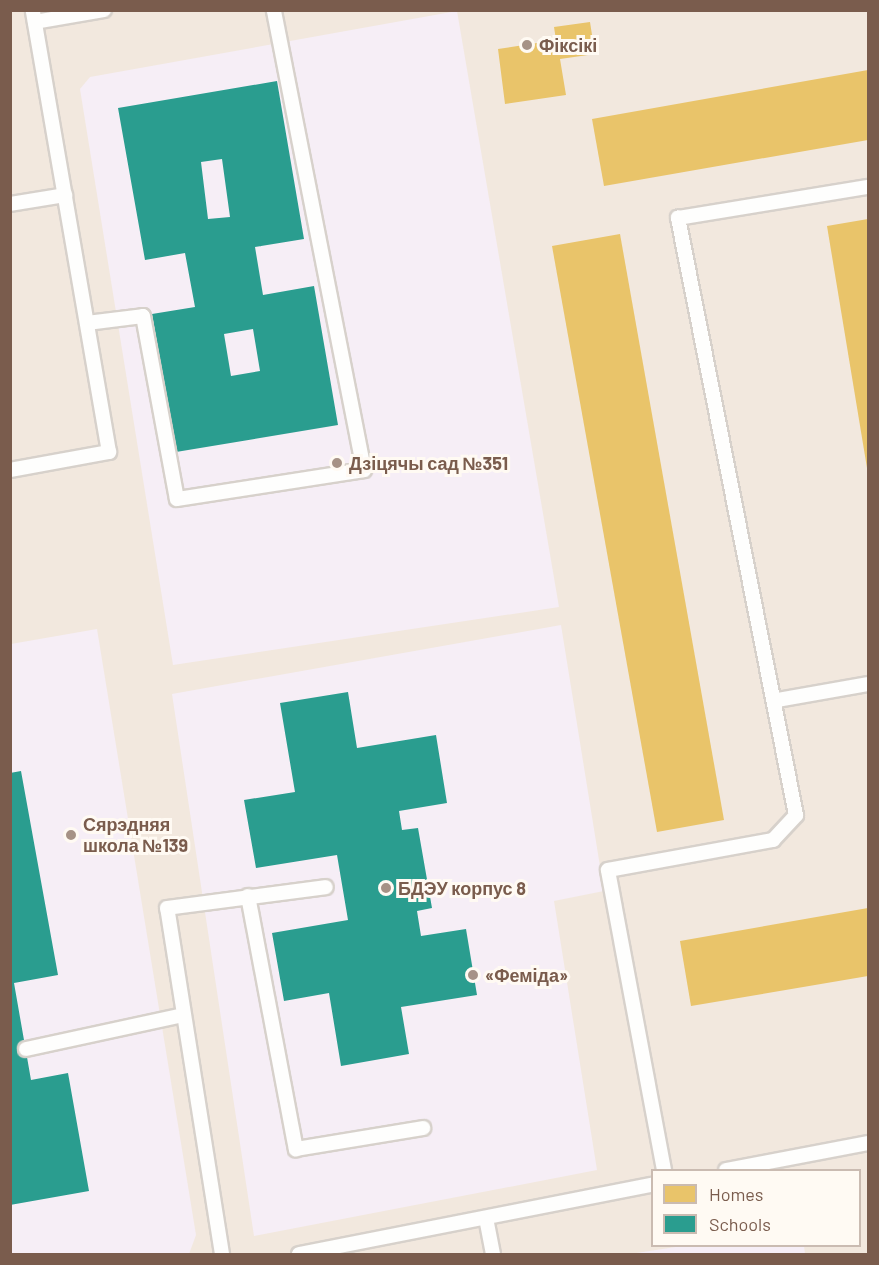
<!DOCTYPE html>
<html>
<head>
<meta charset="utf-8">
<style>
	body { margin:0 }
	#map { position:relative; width:879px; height:1265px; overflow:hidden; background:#f9f5f0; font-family:Barlow,sans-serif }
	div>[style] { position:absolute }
	.residential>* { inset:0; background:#f2e8de }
	.education>* { inset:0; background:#f6eef6 }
	.homes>* { inset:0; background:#e9c46a }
	.schools>* { inset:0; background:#2a9d8f }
	.roads { filter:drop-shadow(2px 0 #d7d1cb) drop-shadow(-2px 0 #d7d1cb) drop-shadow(0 2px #d7d1cb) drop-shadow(0 -2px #d7d1cb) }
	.service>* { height:14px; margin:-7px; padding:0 7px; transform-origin:7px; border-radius:7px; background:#fefefd }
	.dots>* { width:16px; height:16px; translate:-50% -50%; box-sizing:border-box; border:3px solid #fffaf3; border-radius:50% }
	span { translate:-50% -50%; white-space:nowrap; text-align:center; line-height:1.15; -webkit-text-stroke:6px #fffaf3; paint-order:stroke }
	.poi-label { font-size:18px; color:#7a5c4d; font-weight:700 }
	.left { translate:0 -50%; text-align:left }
	.frame { position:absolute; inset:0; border:12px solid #7a5c4d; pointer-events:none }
	.legend { position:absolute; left:651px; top:1169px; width:210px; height:78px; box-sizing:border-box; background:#fffaf3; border:2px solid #cabbb1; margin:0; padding:8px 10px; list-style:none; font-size:18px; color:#7a5c4d }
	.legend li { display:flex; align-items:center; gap:12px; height:30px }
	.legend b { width:30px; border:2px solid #cabbb1 }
</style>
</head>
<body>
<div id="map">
	<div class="residential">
		<div style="clip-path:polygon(evenodd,10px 11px,868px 11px,868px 1254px,11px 1254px,10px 11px,652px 1170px,860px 1170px,860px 1246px,652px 1246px,652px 1170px)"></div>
	</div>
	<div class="education">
		<div style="clip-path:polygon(457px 11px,559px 607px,173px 665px,80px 89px,90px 77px)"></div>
		<div style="clip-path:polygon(561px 625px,604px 891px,554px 901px,597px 1170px,254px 1236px,172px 694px)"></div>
		<div style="clip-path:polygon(97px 629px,196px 1235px,189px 1254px,11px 1254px,11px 644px)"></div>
		<div style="clip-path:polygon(682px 1246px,804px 1246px,805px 1254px,630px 1254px)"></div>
	</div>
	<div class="homes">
		<div style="clip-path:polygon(590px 22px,595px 54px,560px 59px,566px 95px,505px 104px,498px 49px,556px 40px,554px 27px)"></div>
		<div style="clip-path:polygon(868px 70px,868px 140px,604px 186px,592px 119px)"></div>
		<div style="clip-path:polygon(868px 219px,868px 468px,867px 468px,827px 226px)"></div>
		<div style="clip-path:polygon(620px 234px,724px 820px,657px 832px,552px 246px)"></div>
		<div style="clip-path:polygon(868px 908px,868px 976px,691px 1006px,680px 941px)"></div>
	</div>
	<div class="schools">
		<div style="clip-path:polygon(evenodd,277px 81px,304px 239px,255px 247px,263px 295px,314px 286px,338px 425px,176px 452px,152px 314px,195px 307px,185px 253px,145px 260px,118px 108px,277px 81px,222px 159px,230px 217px,208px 219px,201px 162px,222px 159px,277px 81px,253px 329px,260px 371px,231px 376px,224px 334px,253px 329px)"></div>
		<div style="clip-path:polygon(348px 692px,357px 748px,436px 735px,447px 803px,399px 811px,402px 830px,418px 828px,432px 908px,417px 911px,421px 936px,466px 929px,477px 995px,401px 1007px,409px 1054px,341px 1066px,329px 993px,284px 1001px,272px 933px,348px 920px,337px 855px,256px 868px,244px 800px,295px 792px,280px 703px)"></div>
		<div style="clip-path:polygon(21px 771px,58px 975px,14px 983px,31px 1080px,68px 1073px,89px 1191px,10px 1205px,10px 773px)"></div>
	</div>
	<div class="roads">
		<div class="service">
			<div style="left:35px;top:22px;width:70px;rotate:-9.9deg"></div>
			<div style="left:10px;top:204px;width:56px;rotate:-9.3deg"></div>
			<div style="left:87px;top:323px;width:56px;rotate:-7.1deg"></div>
			<div style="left:143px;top:316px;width:186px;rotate:79.5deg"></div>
			<div style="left:177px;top:499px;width:189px;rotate:-8.8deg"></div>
			<div style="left:364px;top:470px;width:469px;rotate:-101.1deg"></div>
			<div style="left:10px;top:470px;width:101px;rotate:-10.3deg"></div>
			<div style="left:109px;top:452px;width:448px;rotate:-99.8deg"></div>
			<div style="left:778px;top:700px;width:91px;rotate:-10.1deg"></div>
			<div style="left:248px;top:896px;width:258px;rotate:79.3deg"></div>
			<div style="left:296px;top:1149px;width:129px;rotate:-9.4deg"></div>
			<div style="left:26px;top:1049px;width:161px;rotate:-12.2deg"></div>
			<div style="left:664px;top:1170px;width:305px;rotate:-100.6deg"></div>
			<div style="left:608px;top:870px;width:168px;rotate:-10.3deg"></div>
			<div style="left:773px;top:840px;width:34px;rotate:-47deg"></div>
			<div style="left:796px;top:815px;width:609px;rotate:-101.18deg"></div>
			<div style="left:678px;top:218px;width:193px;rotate:-9.3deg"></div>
			<div style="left:726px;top:1170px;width:145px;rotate:-10.8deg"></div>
			<div style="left:486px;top:1218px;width:37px;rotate:79deg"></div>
			<div style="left:222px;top:1254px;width:350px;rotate:-99deg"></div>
			<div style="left:167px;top:908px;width:160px;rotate:-7.5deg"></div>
			<div style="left:299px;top:1254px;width:360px;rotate:-11.1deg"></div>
		</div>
	</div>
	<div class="dots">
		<div style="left:527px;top:45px;background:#a69286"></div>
		<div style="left:337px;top:463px;background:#a69286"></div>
		<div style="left:71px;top:835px;background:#a69286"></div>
		<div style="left:386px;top:888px;background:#a69286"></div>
		<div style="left:473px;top:975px;background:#a69286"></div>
	</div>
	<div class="poi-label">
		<span class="left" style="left:539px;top:45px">Фіксікі</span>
		<span class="left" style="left:349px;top:463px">Дзіцячы сад №351</span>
		<span class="left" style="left:83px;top:835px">Сярэдняя<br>школа №139</span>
		<span class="left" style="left:398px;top:888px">БДЭУ корпус 8</span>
		<span class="left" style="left:485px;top:975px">«Феміда»</span>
	</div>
	<div class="frame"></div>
	<ul class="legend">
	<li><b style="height:16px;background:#e9c46a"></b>Homes</li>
	<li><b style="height:16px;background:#2a9d8f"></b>Schools</li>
	</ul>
</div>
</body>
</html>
